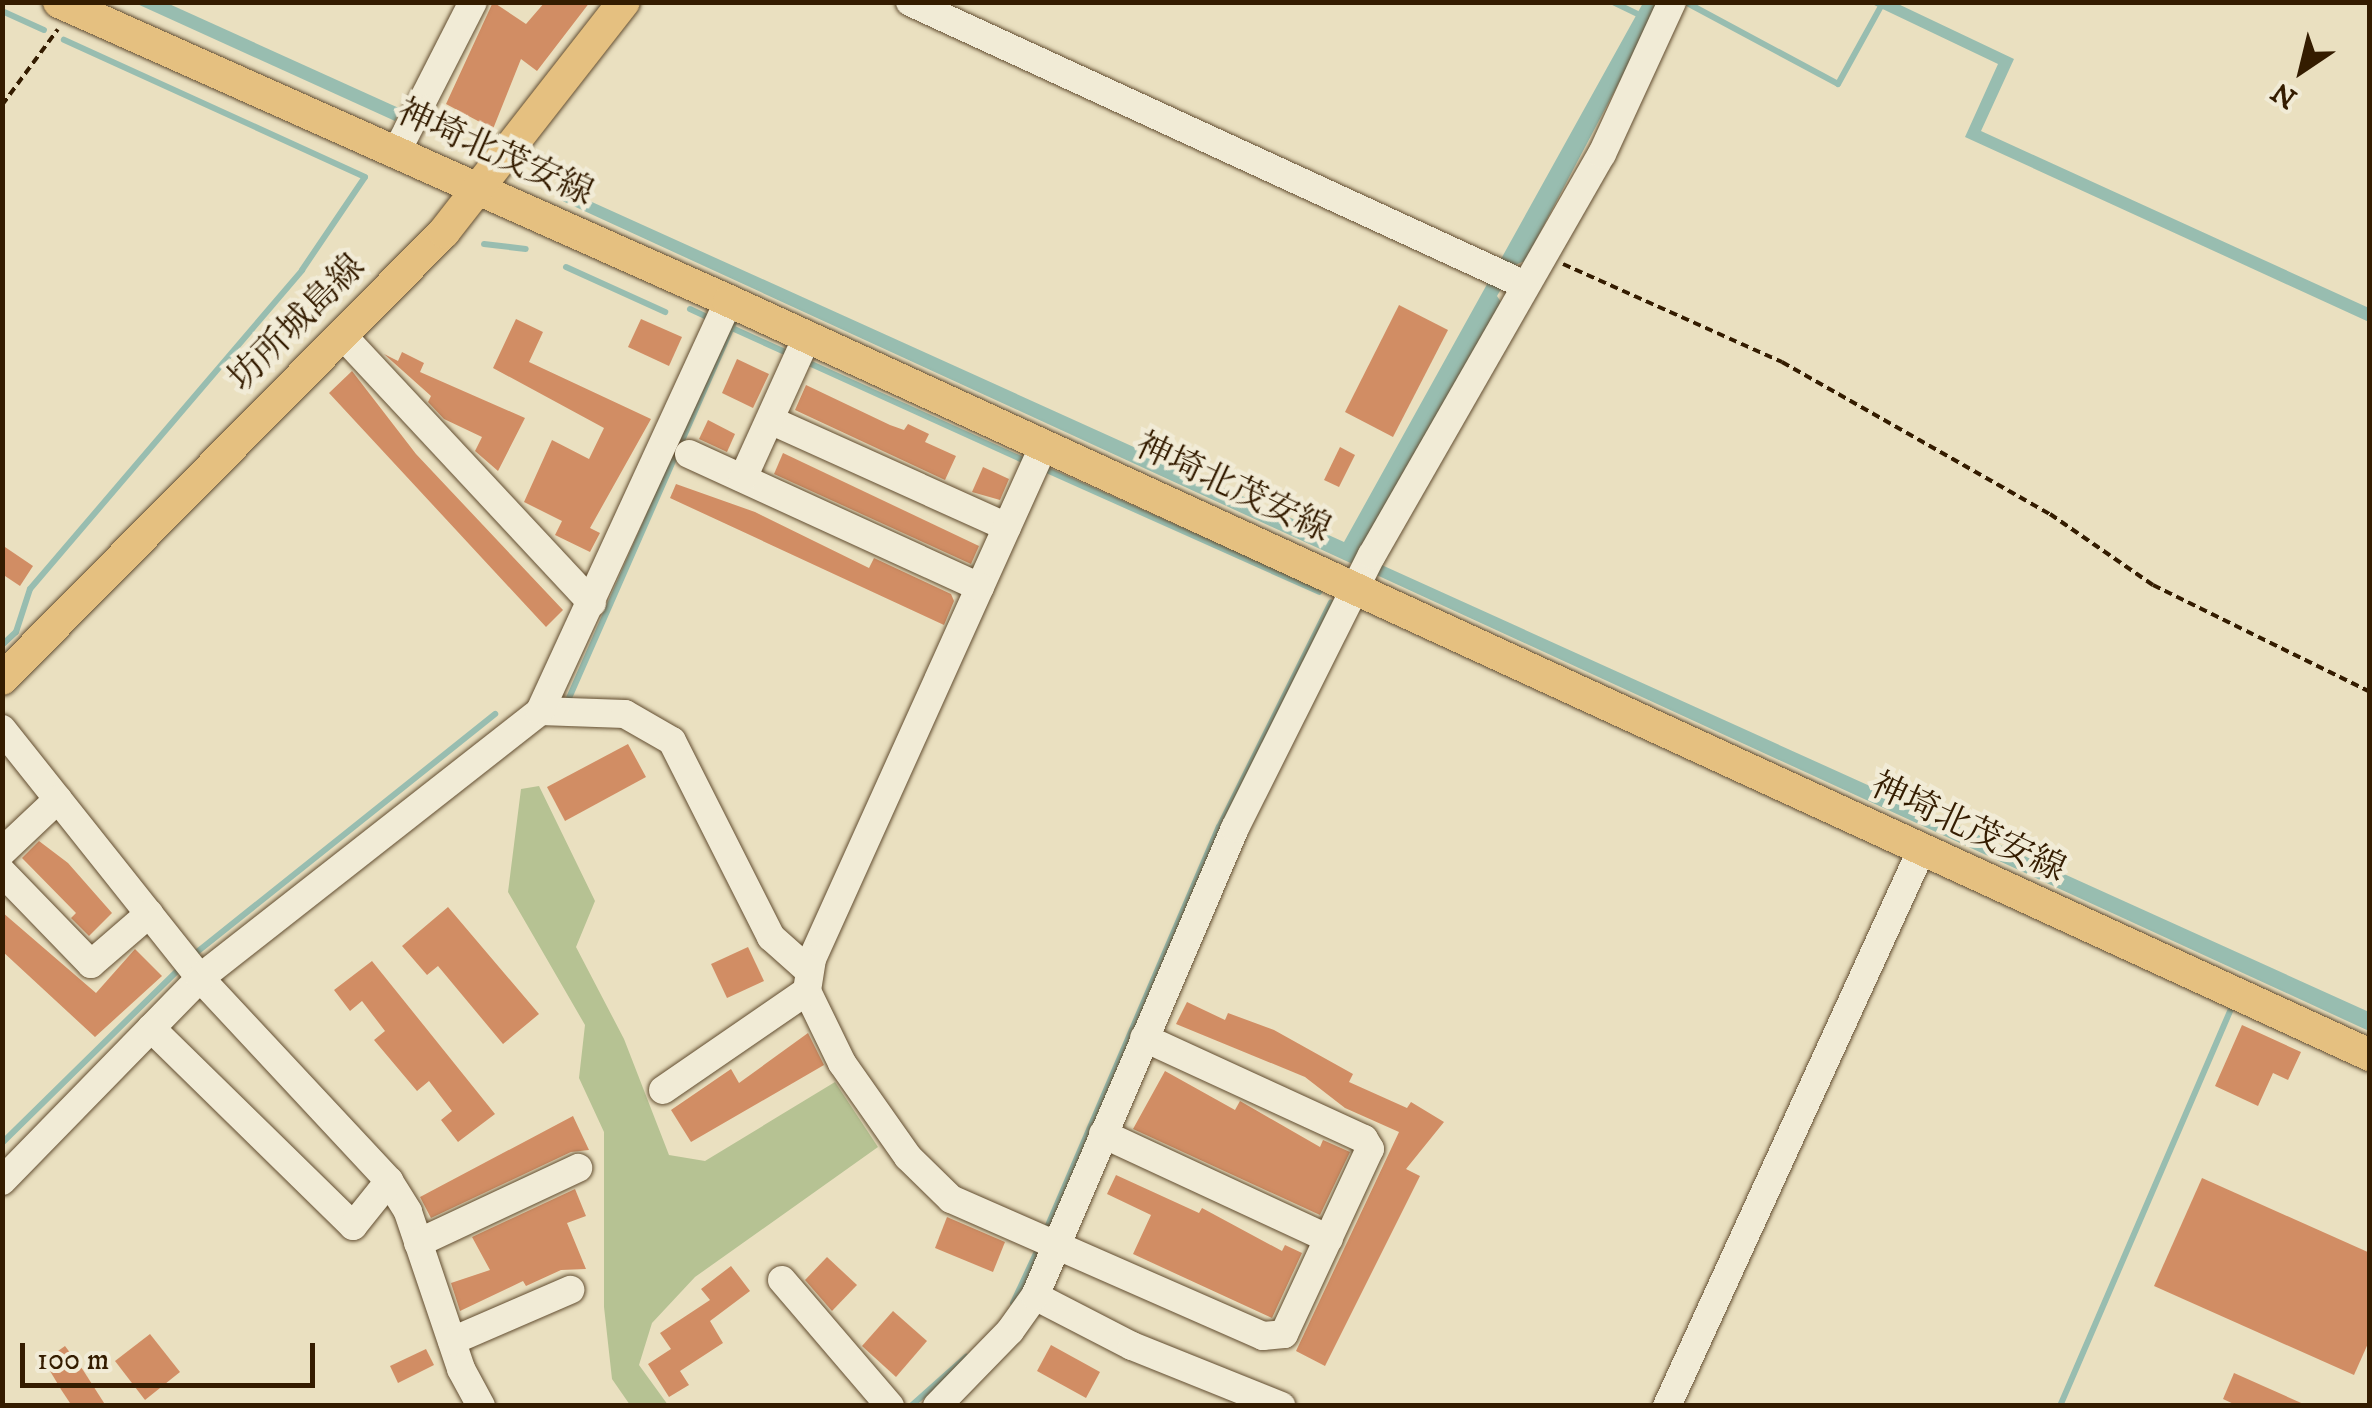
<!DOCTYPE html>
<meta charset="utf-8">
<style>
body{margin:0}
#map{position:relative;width:2372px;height:1408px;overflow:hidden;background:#eae0c0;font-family:"IM FELL DW Pica","Noto Serif JP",serif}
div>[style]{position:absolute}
.green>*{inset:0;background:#b6c293}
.water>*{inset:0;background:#98bdb0}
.stream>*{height:6px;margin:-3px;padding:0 3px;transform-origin:3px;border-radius:3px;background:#98bdb0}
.building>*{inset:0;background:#d18d64}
.path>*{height:4px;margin-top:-2px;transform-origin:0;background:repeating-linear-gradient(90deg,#341c00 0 8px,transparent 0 13px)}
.roads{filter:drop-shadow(0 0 2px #624d30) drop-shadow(0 0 2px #624d30)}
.minor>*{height:28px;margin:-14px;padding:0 14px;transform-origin:14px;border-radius:14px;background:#f1ebd6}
.major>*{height:32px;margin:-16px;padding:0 16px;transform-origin:16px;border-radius:16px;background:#e5c080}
span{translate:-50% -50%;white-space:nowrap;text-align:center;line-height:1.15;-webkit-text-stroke:9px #f1ebd6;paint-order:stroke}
.street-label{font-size:35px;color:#341c00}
.frame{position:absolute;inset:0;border:5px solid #341c00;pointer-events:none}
.north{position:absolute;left:2252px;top:20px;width:100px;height:100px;-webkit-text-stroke:8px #f1ebd6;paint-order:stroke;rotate:215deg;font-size:28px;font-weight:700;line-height:40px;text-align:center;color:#341c00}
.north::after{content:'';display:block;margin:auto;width:35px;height:45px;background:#341c00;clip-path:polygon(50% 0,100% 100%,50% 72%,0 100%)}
.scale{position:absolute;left:20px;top:1343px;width:295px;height:45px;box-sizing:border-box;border:5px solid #341c00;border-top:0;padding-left:12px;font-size:30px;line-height:35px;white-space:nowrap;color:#341c00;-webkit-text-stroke:8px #f1ebd6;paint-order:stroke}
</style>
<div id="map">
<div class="green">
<div style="clip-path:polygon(539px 786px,595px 901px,576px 947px,624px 1039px,669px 1155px,705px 1161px,835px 1082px,878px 1147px,695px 1277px,652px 1323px,639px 1365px,668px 1405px,630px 1405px,612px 1379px,604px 1307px,604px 1132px,579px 1078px,585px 1025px,508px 892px,521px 789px)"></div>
</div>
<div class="water">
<div style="clip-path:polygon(135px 3px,167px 3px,401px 109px,395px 121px)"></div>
<div style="clip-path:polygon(1643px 3px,1661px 3px,1525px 261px,1515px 265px,1497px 296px,1501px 302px,1364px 557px,2369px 1012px,2369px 1031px,556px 198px,561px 188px,1344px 542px)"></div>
<div style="clip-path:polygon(1870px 3px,1896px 3px,2014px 59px,1981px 131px,2369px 308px,2369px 322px,1965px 137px,1998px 64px)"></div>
</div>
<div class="stream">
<div style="left:1613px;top:2px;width:34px;rotate:26deg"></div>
<div style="left:1689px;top:4px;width:169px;rotate:28.2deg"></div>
<div style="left:1838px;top:84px;width:87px;rotate:-61.1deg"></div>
<div style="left:2px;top:11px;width:46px;rotate:24.3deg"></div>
<div style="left:484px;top:244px;width:42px;rotate:6.8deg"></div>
<div style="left:566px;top:267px;width:109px;rotate:24.4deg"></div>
<div style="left:690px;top:309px;width:21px;rotate:25deg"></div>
<div style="left:732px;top:328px;width:60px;rotate:24.4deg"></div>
<div style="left:809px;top:363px;width:233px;rotate:24.4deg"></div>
<div style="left:1049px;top:471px;width:296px;rotate:24.1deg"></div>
<div style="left:2px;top:645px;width:19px;rotate:-43deg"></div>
<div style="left:16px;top:632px;width:45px;rotate:-72deg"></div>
<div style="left:30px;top:589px;width:419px;rotate:-49.5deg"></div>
<div style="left:302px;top:270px;width:112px;rotate:-55.9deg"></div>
<div style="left:365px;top:177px;width:331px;rotate:-155.5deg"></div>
<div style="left:569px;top:698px;width:410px;rotate:-66.3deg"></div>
<div style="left:192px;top:956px;width:388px;rotate:-38.6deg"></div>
<div style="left:2px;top:1143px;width:250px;rotate:-44.5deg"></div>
<div style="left:1046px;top:1230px;width:439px;rotate:-66.8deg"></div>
<div style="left:1219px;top:827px;width:251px;rotate:-63.5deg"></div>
<div style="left:1013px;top:1303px;width:62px;rotate:-65.1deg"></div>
<div style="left:911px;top:1406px;width:74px;rotate:-41.7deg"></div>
<div style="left:2060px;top:1406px;width:434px;rotate:-66.7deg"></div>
</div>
<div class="building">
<div style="clip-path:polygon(493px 2px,526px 24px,545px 2px,590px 2px,537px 71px,521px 59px,493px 129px,446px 104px)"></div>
<div style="clip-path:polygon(1399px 305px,1448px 330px,1393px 437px,1345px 412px)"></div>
<div style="clip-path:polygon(516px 319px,543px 332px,529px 362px,651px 419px,590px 528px,600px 533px,590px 552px,555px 535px,562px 521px,524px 502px,552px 440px,589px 459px,604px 428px,493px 368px)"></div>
<div style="clip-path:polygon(641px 319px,682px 337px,669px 366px,628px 347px)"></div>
<div style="clip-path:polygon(402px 352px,424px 363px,420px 372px,525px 418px,498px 471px,475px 451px,482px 437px,444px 419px,428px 402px,431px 396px,384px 354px,398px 361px)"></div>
<div style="clip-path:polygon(737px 359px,769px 374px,753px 408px,722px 393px)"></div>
<div style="clip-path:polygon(352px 371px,416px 454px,563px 610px,546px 627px,329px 393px)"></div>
<div style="clip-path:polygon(806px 385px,890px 425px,904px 430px,908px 424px,929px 434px,925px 442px,956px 456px,945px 480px,795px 410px)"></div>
<div style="clip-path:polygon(708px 420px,735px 434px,727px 452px,699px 439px)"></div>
<div style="clip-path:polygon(1340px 447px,1355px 455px,1339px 487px,1324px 480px)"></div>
<div style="clip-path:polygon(783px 453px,979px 546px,971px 564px,774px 474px)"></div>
<div style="clip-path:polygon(983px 467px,1009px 479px,1000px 500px,972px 492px)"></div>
<div style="clip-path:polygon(676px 484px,755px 512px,869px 568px,874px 558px,951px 594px,954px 601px,944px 625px,670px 498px)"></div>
<div style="clip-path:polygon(2px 545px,33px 566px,20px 586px,2px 574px)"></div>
<div style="clip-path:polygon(628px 744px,646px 777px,565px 821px,547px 787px)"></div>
<div style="clip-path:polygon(39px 841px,68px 863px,112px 913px,89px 936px,71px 918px,76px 913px,22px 858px)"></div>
<div style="clip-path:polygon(448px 907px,539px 1014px,503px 1044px,438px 966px,427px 975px,402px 946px)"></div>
<div style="clip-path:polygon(2px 912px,96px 993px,135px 949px,162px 976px,95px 1037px,2px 951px)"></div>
<div style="clip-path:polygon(748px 947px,764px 981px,727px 998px,711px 964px)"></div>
<div style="clip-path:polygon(372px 961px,495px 1114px,458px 1142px,441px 1120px,452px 1111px,429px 1081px,417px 1091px,374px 1040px,385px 1031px,362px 1001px,350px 1011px,334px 990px)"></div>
<div style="clip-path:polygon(1187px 1002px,1225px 1020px,1228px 1013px,1274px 1030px,1353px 1074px,1349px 1082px,1407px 1108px,1411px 1102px,1444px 1122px,1406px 1169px,1420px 1176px,1325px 1366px,1296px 1351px,1399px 1132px,1345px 1108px,1305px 1077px,1176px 1024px)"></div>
<div style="clip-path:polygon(2242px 1025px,2301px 1052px,2288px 1080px,2273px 1073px,2258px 1106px,2215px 1086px)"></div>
<div style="clip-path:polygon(808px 1033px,824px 1065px,691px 1142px,671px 1110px,731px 1069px,739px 1083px)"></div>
<div style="clip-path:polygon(1165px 1071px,1235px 1110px,1240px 1101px,1320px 1147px,1323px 1140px,1350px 1152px,1320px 1215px,1133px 1129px)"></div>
<div style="clip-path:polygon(573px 1116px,589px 1150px,571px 1152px,431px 1218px,420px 1197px)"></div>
<div style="clip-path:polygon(1116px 1175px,1199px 1213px,1202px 1208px,1282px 1251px,1285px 1245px,1302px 1253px,1272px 1318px,1133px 1254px,1151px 1215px,1107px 1194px)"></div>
<div style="clip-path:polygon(2202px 1178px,2370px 1253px,2370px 1339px,2354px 1375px,2154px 1286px)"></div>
<div style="clip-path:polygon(575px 1189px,586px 1216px,567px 1223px,586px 1269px,561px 1270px,526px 1286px,523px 1281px,460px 1311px,451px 1283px,490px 1270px,472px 1237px)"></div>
<div style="clip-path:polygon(947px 1217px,1005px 1242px,993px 1272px,935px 1248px)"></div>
<div style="clip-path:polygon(827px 1257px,857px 1285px,832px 1311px,805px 1280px)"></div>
<div style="clip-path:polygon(731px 1266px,750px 1291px,710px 1321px,723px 1343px,680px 1371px,689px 1385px,669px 1397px,648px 1364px,671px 1349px,660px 1333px,710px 1300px,701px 1289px)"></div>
<div style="clip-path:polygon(893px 1311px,927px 1341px,896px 1377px,862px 1346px)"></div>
<div style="clip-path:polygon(150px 1334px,180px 1372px,145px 1400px,115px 1361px)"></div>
<div style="clip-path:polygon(1051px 1345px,1100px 1372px,1086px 1398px,1037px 1371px)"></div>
<div style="clip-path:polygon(65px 1346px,83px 1370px,106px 1406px,72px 1406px,62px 1391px,44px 1361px)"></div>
<div style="clip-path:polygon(426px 1349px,434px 1365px,398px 1383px,390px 1366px)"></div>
<div style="clip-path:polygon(2234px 1373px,2308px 1406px,2238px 1406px,2223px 1399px)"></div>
</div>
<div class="path">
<div style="left:2px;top:105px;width:94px;rotate:-53.6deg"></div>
<div style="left:1563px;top:264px;width:240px;rotate:24.1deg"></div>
<div style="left:1782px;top:362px;width:308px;rotate:29.6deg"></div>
<div style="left:2050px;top:514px;width:125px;rotate:34.6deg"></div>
<div style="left:2153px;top:585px;width:242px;rotate:26.2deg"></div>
</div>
<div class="roads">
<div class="minor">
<div style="left:910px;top:2px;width:677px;rotate:24.71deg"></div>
<div style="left:396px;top:153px;width:169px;rotate:-63deg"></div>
<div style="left:343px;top:336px;width:365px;rotate:47deg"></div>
<div style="left:770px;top:420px;width:260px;rotate:24.3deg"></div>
<div style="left:1044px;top:445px;width:564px;rotate:114.29deg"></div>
<div style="left:812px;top:959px;width:32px;rotate:99deg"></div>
<div style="left:807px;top:991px;width:80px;rotate:64.1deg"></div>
<div style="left:842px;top:1063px;width:115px;rotate:54.9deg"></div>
<div style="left:908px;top:1157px;width:60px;rotate:44.3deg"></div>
<div style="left:951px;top:1199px;width:341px;rotate:23.7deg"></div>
<div style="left:1263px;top:1336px;width:21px;rotate:-5deg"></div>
<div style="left:1284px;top:1334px;width:204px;rotate:-65.1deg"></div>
<div style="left:1370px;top:1149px;width:12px;rotate:-121deg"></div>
<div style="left:1364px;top:1139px;width:242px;rotate:-155.3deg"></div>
<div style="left:689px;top:454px;width:320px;rotate:24.6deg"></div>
<div style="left:743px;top:478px;width:155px;rotate:-65.6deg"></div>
<div style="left:540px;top:711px;width:85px;rotate:2deg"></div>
<div style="left:625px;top:714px;width:54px;rotate:29.9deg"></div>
<div style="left:672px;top:741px;width:220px;rotate:63.2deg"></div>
<div style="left:771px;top:937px;width:50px;rotate:41.7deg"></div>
<div style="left:2px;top:729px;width:318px;rotate:51.5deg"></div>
<div style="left:200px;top:978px;width:277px;rotate:47deg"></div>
<div style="left:389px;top:1181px;width:36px;rotate:58deg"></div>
<div style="left:408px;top:1212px;width:166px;rotate:71.3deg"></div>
<div style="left:461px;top:1369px;width:42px;rotate:61.6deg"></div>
<div style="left:2px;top:852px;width:77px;rotate:-43.4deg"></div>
<div style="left:2px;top:872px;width:128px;rotate:45.9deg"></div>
<div style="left:91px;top:964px;width:77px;rotate:-40.8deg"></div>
<div style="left:151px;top:1028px;width:283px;rotate:44.4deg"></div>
<div style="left:353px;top:1226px;width:58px;rotate:-51.3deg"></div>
<div style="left:663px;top:1090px;width:175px;rotate:-34.5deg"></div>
<div style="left:1103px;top:1134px;width:249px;rotate:24.9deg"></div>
<div style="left:2px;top:1181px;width:284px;rotate:-45.7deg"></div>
<div style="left:200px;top:978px;width:432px;rotate:-38.1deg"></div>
<div style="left:540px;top:711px;width:451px;rotate:-65.3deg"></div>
<div style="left:418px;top:1243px;width:177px;rotate:-25.1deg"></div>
<div style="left:782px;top:1280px;width:166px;rotate:49.4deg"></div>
<div style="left:1035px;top:1296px;width:109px;rotate:27.3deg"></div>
<div style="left:1132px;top:1346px;width:161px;rotate:21.9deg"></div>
<div style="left:452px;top:1341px;width:129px;rotate:-23.4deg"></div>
<div style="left:937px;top:1406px;width:105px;rotate:-45.8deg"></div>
<div style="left:1010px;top:1331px;width:43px;rotate:-54.5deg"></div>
<div style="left:1035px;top:1296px;width:509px;rotate:-66.86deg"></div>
<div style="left:1235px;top:828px;width:305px;rotate:-63.4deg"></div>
<div style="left:1372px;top:555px;width:462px;rotate:-60.2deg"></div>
<div style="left:1602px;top:154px;width:167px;rotate:-65.3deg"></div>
<div style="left:1667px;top:1406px;width:610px;rotate:-65.41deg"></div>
</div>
<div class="major">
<div style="left:59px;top:2px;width:734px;rotate:24.05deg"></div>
<div style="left:729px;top:301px;width:1806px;rotate:24.68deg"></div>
<div style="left:2px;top:679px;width:629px;rotate:-45.32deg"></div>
<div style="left:444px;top:232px;width:292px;rotate:-52deg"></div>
</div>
</div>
<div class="street-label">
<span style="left:495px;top:153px;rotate:24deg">神埼北茂安線</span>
<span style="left:297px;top:323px;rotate:-45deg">坊所城島線</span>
<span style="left:1233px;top:488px;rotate:25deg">神埼北茂安線</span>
<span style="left:1968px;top:828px;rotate:25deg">神埼北茂安線</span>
</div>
<div class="frame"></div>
<div class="north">N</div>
<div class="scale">100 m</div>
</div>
